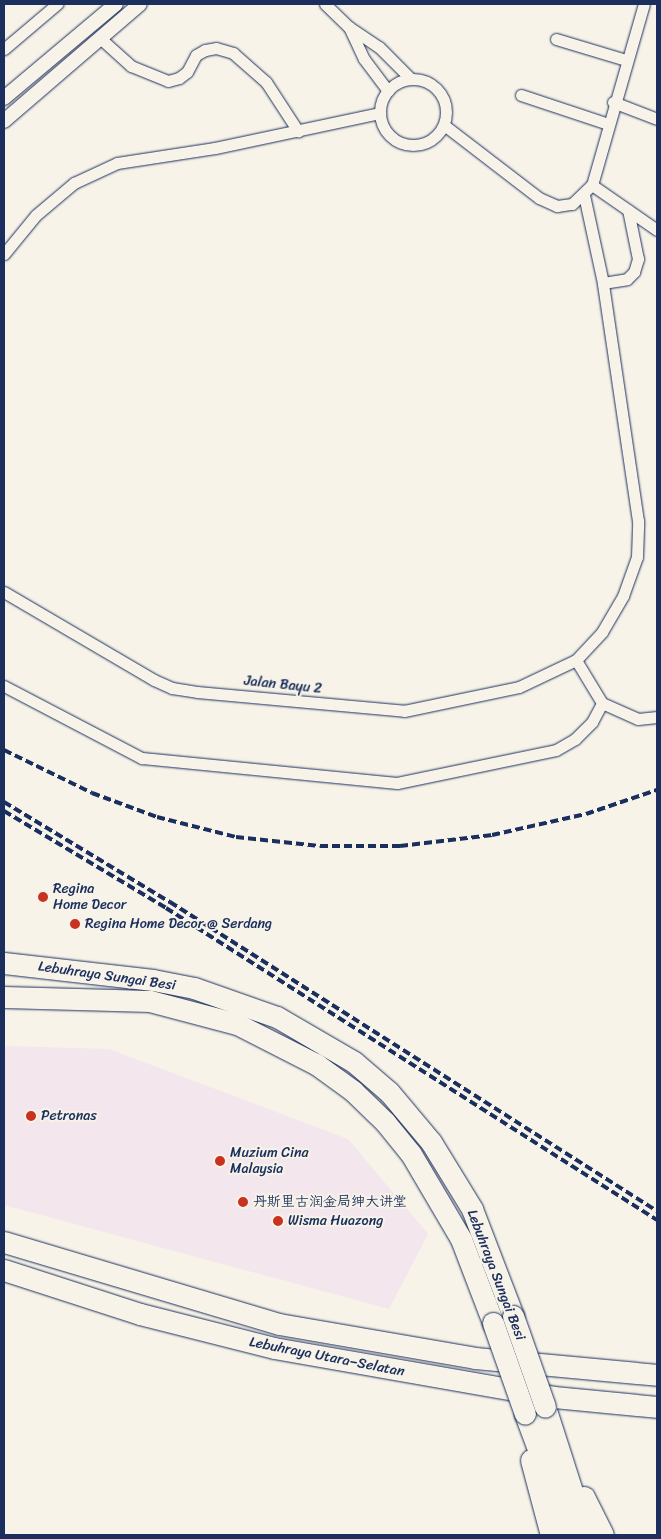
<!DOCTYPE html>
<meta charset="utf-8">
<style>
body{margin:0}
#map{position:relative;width:661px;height:1539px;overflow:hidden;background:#f7f3e8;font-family:Sriracha,"LXGW WenKai TC",sans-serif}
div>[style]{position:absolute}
.built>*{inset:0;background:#f3e6ec}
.roads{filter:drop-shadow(0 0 1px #1b2f5e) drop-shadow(0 0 1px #1b2f5e)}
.minor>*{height:11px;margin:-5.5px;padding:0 5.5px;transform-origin:5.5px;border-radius:5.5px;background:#f7f3e8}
.minor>.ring{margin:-5.5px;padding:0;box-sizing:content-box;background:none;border:11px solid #f7f3e8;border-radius:50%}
.tertiary>*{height:14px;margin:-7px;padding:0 7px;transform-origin:7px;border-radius:7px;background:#f7f3e8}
.motorway>*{height:21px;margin:-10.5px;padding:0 10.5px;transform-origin:10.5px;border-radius:10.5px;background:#f7f3e8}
.rail>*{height:4px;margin-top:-2px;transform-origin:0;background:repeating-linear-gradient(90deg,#1b2f5e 0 8px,transparent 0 12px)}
.bridges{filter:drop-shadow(0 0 1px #1b2f5e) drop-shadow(0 0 1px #1b2f5e)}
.motorway-bridge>*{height:21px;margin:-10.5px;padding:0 10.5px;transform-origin:10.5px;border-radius:10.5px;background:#f7f3e8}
.dots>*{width:14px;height:14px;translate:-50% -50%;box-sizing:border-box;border:2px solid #f7f3e8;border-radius:50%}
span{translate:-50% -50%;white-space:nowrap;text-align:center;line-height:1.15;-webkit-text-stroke:4px #f7f3e8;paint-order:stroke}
.street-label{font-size:14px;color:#1b2f5e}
.poi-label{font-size:14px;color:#1b2f5e}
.left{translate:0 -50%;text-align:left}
.frame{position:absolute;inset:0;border:5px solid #1b2f5e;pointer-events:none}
</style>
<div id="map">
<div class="built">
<div style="clip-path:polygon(4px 1046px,109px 1049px,348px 1139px,428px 1234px,389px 1309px,4px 1205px)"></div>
</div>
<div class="roads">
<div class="minor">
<div style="left:325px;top:4px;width:33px;rotate:44deg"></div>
<div style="left:349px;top:27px;width:36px;rotate:34deg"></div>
<div style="left:379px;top:47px;width:45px;rotate:45deg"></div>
<div style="left:349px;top:27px;width:35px;rotate:65deg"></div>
<div style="left:364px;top:59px;width:40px;rotate:53deg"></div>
<div style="left:100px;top:38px;width:42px;rotate:42.1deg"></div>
<div style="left:131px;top:66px;width:40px;rotate:22deg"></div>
<div style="left:168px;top:81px;width:11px;rotate:-15deg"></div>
<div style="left:179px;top:78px;width:10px;rotate:-37deg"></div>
<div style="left:187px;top:72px;width:19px;rotate:-62deg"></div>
<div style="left:196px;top:55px;width:10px;rotate:-29deg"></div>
<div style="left:205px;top:50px;width:11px;rotate:-10deg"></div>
<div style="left:216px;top:48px;width:18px;rotate:16deg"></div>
<div style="left:233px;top:53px;width:44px;rotate:41.3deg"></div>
<div style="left:266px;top:82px;width:59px;rotate:56.9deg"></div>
<div style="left:556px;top:39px;width:73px;rotate:16.7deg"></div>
<div style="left:4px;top:49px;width:70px;rotate:-40.3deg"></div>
<div class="ring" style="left:380px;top:79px;width:55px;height:55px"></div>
<div style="left:521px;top:95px;width:92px;rotate:18.4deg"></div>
<div style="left:613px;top:102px;width:47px;rotate:21.1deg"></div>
<div style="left:444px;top:125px;width:120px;rotate:37.5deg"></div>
<div style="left:539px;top:198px;width:20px;rotate:24deg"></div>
<div style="left:557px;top:206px;width:15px;rotate:-8deg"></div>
<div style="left:572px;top:204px;width:28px;rotate:-44deg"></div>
<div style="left:592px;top:185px;width:188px;rotate:-74deg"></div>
<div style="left:592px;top:185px;width:79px;rotate:34.7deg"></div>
<div style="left:4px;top:254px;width:50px;rotate:-50.6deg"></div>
<div style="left:36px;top:215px;width:50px;rotate:-40.1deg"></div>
<div style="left:74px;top:183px;width:47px;rotate:-24.9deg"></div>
<div style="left:117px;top:163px;width:99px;rotate:-8.7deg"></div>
<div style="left:215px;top:148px;width:169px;rotate:-12deg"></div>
<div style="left:603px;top:283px;width:24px;rotate:-9deg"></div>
<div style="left:627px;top:279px;width:10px;rotate:-45deg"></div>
<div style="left:634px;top:272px;width:14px;rotate:-73deg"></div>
<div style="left:638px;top:259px;width:50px;rotate:-101.5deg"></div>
<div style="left:4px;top:592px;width:174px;rotate:30.4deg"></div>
<div style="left:154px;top:680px;width:20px;rotate:24deg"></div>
<div style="left:172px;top:688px;width:25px;rotate:9deg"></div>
<div style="left:197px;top:692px;width:208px;rotate:5.2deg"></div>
<div style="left:404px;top:711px;width:117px;rotate:-11.8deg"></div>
<div style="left:519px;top:687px;width:63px;rotate:-25.3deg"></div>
<div style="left:576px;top:660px;width:38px;rotate:-47deg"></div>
<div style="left:602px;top:632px;width:42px;rotate:-59.7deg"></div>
<div style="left:623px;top:596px;width:41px;rotate:-70.3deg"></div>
<div style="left:637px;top:557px;width:36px;rotate:-88deg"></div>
<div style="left:638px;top:521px;width:241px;rotate:-98.4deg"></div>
<div style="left:603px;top:283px;width:90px;rotate:-102.2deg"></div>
<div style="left:4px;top:686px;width:156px;rotate:27.6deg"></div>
<div style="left:142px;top:758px;width:256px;rotate:5.6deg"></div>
<div style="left:397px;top:783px;width:162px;rotate:-11.7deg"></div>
<div style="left:556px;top:750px;width:22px;rotate:-30deg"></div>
<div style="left:575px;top:739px;width:24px;rotate:-45deg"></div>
<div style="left:592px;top:722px;width:21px;rotate:-62deg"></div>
<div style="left:602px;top:703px;width:50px;rotate:-121.2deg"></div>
<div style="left:602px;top:703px;width:39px;rotate:24deg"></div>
<div style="left:638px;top:719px;width:19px;rotate:-6deg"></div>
</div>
<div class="tertiary">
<div style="left:4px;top:98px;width:146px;rotate:-40deg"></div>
<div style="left:4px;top:121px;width:179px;rotate:-40.7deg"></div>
</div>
<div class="motorway">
<div style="left:4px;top:963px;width:150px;rotate:6.5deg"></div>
<div style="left:153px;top:980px;width:42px;rotate:11deg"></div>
<div style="left:194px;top:988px;width:88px;rotate:19.3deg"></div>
<div style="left:277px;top:1017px;width:89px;rotate:30.3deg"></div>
<div style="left:354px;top:1062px;width:46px;rotate:40.6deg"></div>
<div style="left:389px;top:1092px;width:65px;rotate:50deg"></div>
<div style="left:431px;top:1142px;width:79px;rotate:58.5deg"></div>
<div style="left:472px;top:1209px;width:115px;rotate:69deg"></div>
<div style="left:4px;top:997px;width:146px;rotate:1.6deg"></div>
<div style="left:150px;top:1001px;width:90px;rotate:14.8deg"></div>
<div style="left:237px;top:1024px;width:89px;rotate:26.9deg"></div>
<div style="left:316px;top:1064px;width:46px;rotate:36.1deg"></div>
<div style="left:353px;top:1091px;width:45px;rotate:44.1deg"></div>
<div style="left:385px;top:1122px;width:41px;rotate:50.9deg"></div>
<div style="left:411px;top:1154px;width:99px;rotate:59.5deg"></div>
<div style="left:461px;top:1239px;width:90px;rotate:69.1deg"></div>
<div style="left:4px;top:1242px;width:287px;rotate:16.6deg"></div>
<div style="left:279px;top:1324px;width:199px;rotate:9.8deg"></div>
<div style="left:475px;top:1358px;width:183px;rotate:5.3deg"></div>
<div style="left:4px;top:1270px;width:143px;rotate:17.9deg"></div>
<div style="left:140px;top:1314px;width:138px;rotate:14.2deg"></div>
<div style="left:274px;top:1348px;width:284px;rotate:9.9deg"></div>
<div style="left:554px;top:1397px;width:103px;rotate:5.5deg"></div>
<div style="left:545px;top:1407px;width:134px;rotate:72.2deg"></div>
<div style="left:525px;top:1414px;width:129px;rotate:69.6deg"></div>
<div style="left:531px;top:1460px;width:78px;rotate:75.1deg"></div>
<div style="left:584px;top:1497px;width:42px;rotate:63.4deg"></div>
</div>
</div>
<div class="rail">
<div style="left:4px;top:750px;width:98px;rotate:26deg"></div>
<div style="left:92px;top:793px;width:69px;rotate:20.3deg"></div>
<div style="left:157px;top:817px;width:81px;rotate:14.2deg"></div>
<div style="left:236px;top:837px;width:84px;rotate:6.1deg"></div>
<div style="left:320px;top:846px;width:80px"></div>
<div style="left:400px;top:846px;width:93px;rotate:-6.8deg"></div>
<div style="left:492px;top:835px;width:96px;rotate:-12.6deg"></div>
<div style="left:586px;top:814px;width:75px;rotate:-18.7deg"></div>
<div style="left:4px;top:802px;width:194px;rotate:31.1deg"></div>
<div style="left:170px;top:902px;width:577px;rotate:32.4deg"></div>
<div style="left:4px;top:811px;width:189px;rotate:30.9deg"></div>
<div style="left:166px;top:908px;width:582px;rotate:32.43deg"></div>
</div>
<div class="bridges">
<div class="motorway-bridge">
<div style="left:513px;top:1316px;width:96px;rotate:70.6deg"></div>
<div style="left:493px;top:1323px;width:96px;rotate:70.6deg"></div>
</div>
</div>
<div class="dots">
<div style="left:43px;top:897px;background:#c8321e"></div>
<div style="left:75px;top:924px;background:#c8321e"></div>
<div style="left:31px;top:1116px;background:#c8321e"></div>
<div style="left:220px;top:1161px;background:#c8321e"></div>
<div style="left:243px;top:1202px;background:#c8321e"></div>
<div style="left:278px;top:1221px;background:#c8321e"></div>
</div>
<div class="street-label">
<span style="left:283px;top:685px;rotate:6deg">Jalan Bayu 2</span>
<span style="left:107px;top:976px;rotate:8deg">Lebuhraya Sungai Besi</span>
<span style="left:496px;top:1275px;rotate:69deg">Lebuhraya Sungai Besi</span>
<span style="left:327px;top:1357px;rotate:11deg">Lebuhraya Utara–Selatan</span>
</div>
<div class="poi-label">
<span class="left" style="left:53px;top:897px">Regina<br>Home Decor</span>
<span class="left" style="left:85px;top:924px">Regina Home Decor @ Serdang</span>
<span class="left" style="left:41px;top:1116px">Petronas</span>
<span class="left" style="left:230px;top:1161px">Muzium Cina<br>Malaysia</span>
<span class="left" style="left:253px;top:1202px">丹斯里古润金局绅大讲堂</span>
<span class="left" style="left:288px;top:1221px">Wisma Huazong</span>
</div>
<div class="frame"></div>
</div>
